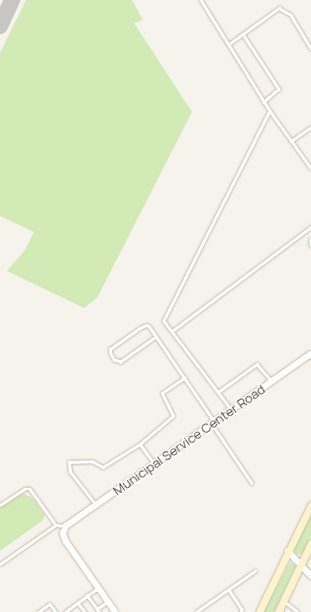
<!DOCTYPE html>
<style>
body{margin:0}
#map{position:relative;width:311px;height:612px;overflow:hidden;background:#f6f3ec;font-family:Manrope,sans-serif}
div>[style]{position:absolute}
.green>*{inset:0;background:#d2eab5}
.taxiway>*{height:16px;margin:-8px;padding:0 8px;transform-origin:8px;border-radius:8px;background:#c8c6c3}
.roads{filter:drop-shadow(0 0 1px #c2bbae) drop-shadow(0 0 1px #c2bbae)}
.service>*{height:2.5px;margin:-1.25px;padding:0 1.25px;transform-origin:1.25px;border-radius:1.25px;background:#fff}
.minor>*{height:5.5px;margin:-2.75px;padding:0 2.75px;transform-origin:2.75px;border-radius:2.75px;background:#fff}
.secondary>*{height:7px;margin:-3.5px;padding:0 3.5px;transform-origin:3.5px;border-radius:3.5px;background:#fff3cd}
span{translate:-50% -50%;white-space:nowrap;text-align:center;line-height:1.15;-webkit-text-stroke:3px #fff;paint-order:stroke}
.street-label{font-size:13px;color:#4b4439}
</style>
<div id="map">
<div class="green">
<div style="clip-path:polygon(26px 0,132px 0,143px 20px,134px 23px,192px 112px,97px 298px,84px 308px,7px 271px,25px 250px,34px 232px,0 216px,0 53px)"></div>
<div style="clip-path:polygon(25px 494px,34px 499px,45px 516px,42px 521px,0 551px,0 507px,17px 495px)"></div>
<div style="clip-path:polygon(311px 515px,311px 536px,303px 553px,297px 555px,294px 550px)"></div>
<div style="clip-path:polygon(290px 562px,296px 565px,274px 612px,264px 612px)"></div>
</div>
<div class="taxiway">
<div style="left:0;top:26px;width:29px;rotate:-65deg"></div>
</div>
<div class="roads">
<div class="service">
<div style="left:201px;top:0;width:131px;rotate:58.1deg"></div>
<div style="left:270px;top:111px;width:235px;rotate:116.8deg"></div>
<div style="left:164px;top:321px;width:111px;rotate:52.7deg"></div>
<div style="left:243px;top:34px;width:66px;rotate:56.8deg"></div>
<div style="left:279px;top:89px;width:20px;rotate:139deg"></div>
<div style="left:229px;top:44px;width:62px;rotate:-35.8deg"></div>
<div style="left:279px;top:8px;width:14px;rotate:30deg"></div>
<div style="left:291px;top:15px;width:39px;rotate:59deg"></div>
<div style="left:270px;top:111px;width:70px;rotate:54.3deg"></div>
<div style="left:291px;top:141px;width:24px;rotate:-35deg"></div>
<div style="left:311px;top:239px;width:6px;rotate:90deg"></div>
<div style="left:172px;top:331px;width:174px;rotate:-36.8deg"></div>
<div style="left:156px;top:337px;width:43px;rotate:144.5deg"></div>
<div style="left:121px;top:362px;width:7px;rotate:-164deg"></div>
<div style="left:114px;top:360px;width:8px;rotate:-120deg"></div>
<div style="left:110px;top:353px;width:4px;rotate:-90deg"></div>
<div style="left:110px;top:349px;width:37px;rotate:-35deg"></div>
<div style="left:140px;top:328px;width:7px;rotate:-27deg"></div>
<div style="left:146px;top:325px;width:3px;rotate:18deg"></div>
<div style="left:149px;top:326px;width:115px;rotate:55.6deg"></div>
<div style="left:218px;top:392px;width:48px;rotate:-35.7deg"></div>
<div style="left:257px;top:364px;width:23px;rotate:49deg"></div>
<div style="left:212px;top:424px;width:71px;rotate:55.9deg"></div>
<div style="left:140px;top:444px;width:24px;rotate:54deg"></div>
<div style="left:95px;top:504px;width:41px;rotate:-128deg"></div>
<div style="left:70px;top:472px;width:10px;rotate:-96deg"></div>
<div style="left:69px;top:462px;width:23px;rotate:-2deg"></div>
<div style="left:92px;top:461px;width:13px;rotate:29deg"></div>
<div style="left:103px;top:467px;width:44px;rotate:-31.9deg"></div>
<div style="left:140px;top:444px;width:43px;rotate:-40.3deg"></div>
<div style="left:173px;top:416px;width:25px;rotate:-116deg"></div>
<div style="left:162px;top:393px;width:27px;rotate:-34deg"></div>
<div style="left:0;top:505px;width:30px;rotate:-33deg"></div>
<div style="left:25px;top:489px;width:5px"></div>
<div style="left:30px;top:489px;width:44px;rotate:54.2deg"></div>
<div style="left:0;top:564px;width:68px;rotate:-34.9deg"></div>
<div style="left:56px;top:525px;width:10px;rotate:6deg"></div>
<div style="left:229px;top:590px;width:23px;rotate:56deg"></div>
<div style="left:242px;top:609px;width:3px;rotate:108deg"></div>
<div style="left:87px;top:595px;width:21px;rotate:53deg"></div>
<div style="left:284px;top:601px;width:18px;rotate:38deg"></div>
<div style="left:78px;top:603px;width:11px;rotate:52deg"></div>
<div style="left:97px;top:609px;width:12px;rotate:-35deg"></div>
<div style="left:38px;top:612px;width:14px;rotate:-34deg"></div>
<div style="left:50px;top:604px;width:10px;rotate:53deg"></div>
<div style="left:65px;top:612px;width:41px;rotate:-36deg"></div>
<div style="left:196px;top:612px;width:72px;rotate:-34.8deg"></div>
</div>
<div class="minor">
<div style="left:288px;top:551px;width:34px;rotate:47deg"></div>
<div style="left:115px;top:612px;width:85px;rotate:-125deg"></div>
<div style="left:66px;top:542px;width:9px;rotate:-111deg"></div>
<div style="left:63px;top:534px;width:9px;rotate:-69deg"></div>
<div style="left:66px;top:526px;width:299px;rotate:-35.1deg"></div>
</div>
<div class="secondary">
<div style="left:259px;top:612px;width:119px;rotate:-64.1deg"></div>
<div style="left:278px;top:612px;width:76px;rotate:-64.4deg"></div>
</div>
</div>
<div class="street-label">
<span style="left:189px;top:440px;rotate:-35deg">Municipal Service Center Road</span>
</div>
</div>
